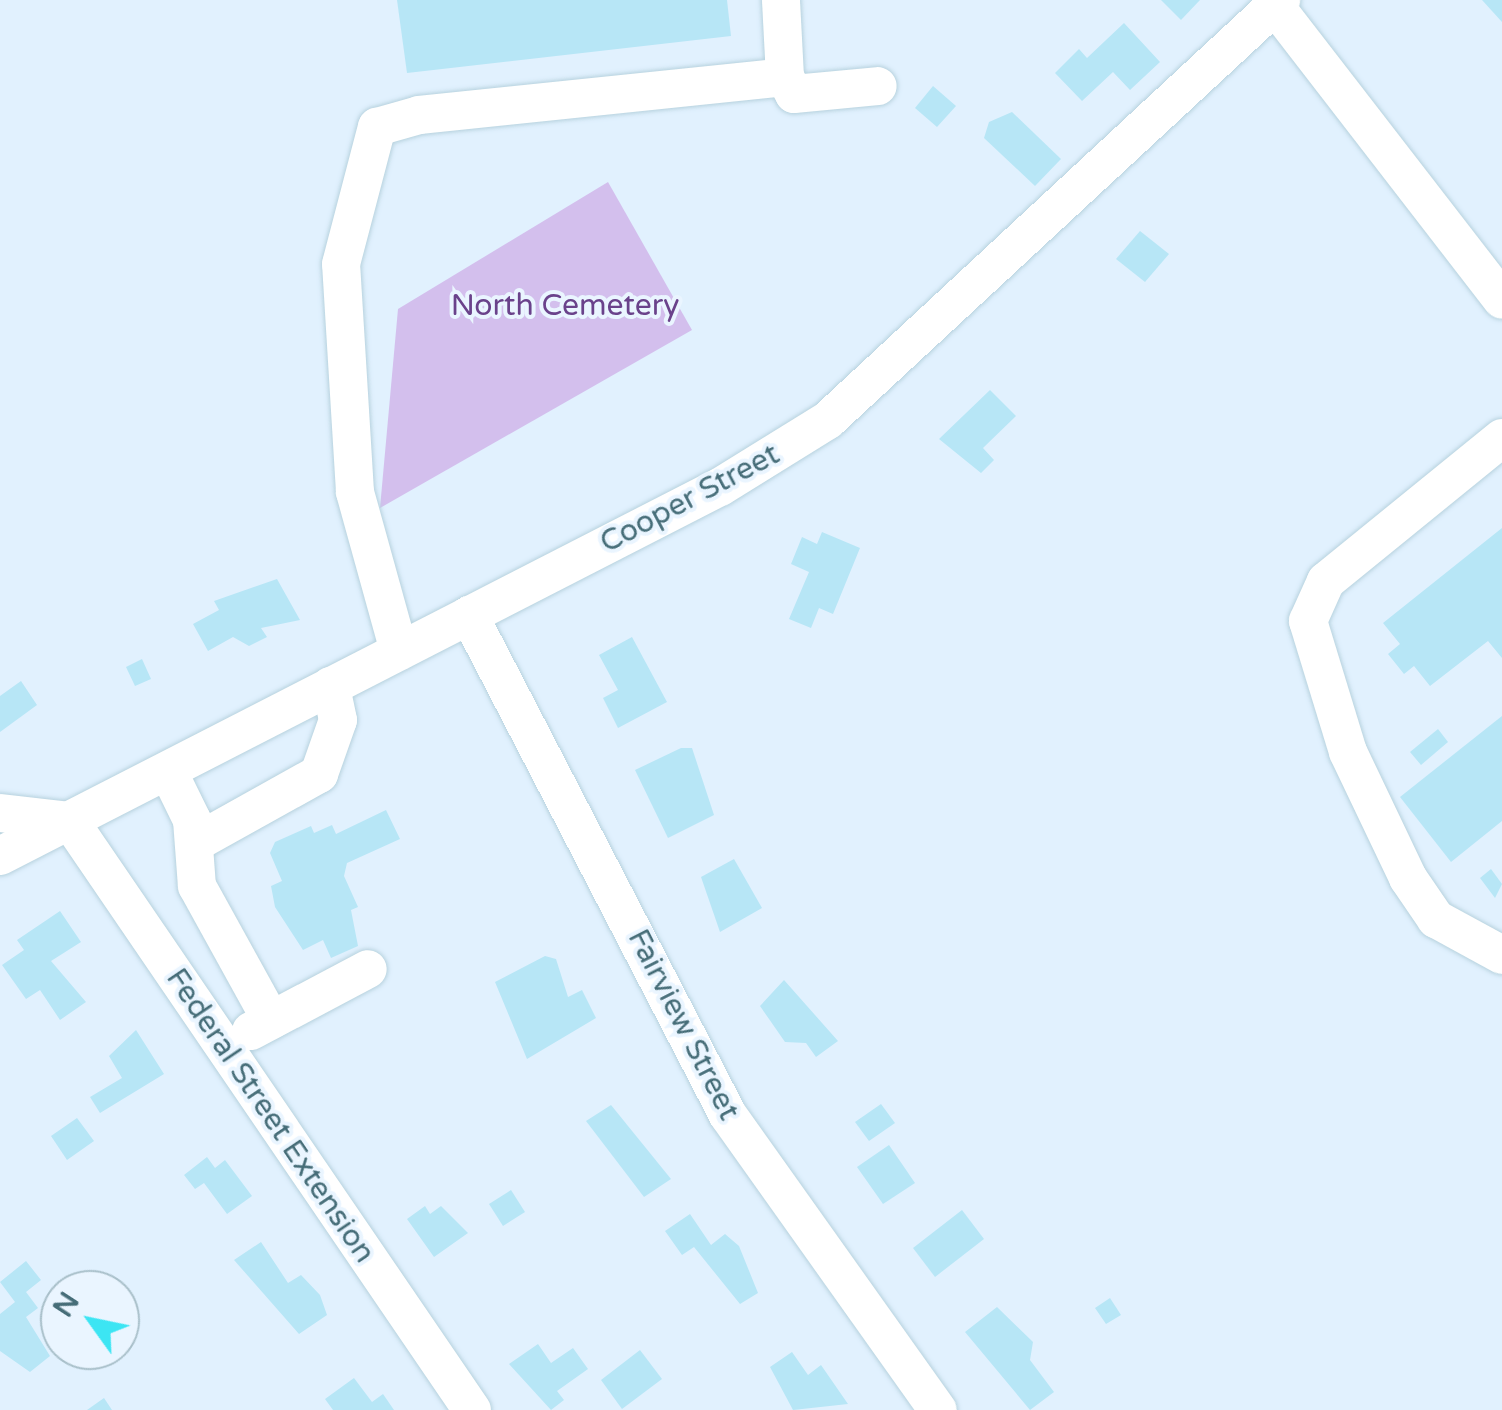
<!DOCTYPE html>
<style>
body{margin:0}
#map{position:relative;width:1502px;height:1410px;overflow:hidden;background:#e1f1fe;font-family:"Varela Round",sans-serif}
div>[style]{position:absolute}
.green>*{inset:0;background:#d3bfed}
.building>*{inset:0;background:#b7e6f6}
.roads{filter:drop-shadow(0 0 2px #b7d2de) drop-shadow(0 0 2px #b7d2de)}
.minor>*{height:38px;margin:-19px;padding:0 19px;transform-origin:19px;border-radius:19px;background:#fff}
span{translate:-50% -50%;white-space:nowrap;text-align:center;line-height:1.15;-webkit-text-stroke:8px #eaf5ff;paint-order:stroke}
.park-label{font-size:30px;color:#6a428b}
.street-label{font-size:30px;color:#466d78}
.north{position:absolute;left:40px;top:1270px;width:100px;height:100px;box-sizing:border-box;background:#eaf5ff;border:2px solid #a8bfc9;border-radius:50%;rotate:303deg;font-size:28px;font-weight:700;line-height:40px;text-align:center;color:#466d78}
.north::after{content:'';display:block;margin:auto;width:35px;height:45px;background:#3ce5f3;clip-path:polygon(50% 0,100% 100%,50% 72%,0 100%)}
</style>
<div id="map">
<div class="green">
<div style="clip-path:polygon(608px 182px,692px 330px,380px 508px,398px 309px)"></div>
</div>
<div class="building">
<div style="clip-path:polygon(397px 0,727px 0,731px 36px,407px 73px)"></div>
<div style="clip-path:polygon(1161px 0,1200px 0,1181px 20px)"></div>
<div style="clip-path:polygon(1482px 0,1502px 0,1502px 22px)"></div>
<div style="clip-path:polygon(1124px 23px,1160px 62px,1130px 90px,1113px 72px,1082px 101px,1055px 73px,1079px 49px,1087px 58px)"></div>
<div style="clip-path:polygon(933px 86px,956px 106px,937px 127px,915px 108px)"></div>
<div style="clip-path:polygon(1012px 112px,1061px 159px,1035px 186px,984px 138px,989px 122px)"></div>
<div style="clip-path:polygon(1140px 231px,1169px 254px,1145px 282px,1116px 259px)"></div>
<div style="clip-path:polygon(990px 390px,1016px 416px,983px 448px,994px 460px,981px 473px,939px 439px)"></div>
<div style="clip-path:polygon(1502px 528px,1502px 658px,1488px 641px,1430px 686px,1414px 666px,1404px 674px,1388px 654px,1400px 644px,1383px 623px)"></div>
<div style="clip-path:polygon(822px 532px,860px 548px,833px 614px,819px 608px,811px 628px,789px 619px,809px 572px,791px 564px,802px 537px,817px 544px)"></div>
<div style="clip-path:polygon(277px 579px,300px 620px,261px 628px,267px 637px,249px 646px,233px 637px,208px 651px,193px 624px,219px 610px,214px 601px)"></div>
<div style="clip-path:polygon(632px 637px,667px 702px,618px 728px,603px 698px,618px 690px,599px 655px)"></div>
<div style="clip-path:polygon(142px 659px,151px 679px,135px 686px,126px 667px)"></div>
<div style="clip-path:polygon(21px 681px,37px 705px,0 732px,0 696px)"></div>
<div style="clip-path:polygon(1502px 716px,1502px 821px,1451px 862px,1400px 797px)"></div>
<div style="clip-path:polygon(1438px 729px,1448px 742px,1421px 765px,1410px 752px)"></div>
<div style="clip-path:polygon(681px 748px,692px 748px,714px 815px,668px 838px,635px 770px)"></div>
<div style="clip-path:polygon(386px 810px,400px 839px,347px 863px,344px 876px,358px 907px,351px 910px,358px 946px,331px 958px,323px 940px,303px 950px,275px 907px,271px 886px,282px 881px,270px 853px,275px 842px,311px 826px,314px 833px,332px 825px,336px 834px)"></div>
<div style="clip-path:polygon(734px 859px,762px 908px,720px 932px,701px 877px)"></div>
<div style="clip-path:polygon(1491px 869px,1502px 884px,1495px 898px,1480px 878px)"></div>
<div style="clip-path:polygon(60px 911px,81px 942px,51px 961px,86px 1002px,60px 1020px,40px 990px,26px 999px,2px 965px,24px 950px,17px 940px)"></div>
<div style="clip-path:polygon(545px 956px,556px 959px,568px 997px,582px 990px,596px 1018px,527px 1059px,495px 982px)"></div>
<div style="clip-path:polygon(784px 980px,838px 1041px,816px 1057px,806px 1043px,785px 1042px,760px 1006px)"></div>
<div style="clip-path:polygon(136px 1030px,164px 1074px,100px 1113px,90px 1097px,122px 1078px,109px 1056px)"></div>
<div style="clip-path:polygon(881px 1104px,895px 1123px,869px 1141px,855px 1122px)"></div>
<div style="clip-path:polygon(611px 1105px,671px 1179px,644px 1197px,586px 1121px)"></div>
<div style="clip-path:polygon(77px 1118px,94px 1141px,67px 1160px,51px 1136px)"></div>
<div style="clip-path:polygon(889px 1145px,915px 1183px,883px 1204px,857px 1167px)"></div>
<div style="clip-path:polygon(207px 1157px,215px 1168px,225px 1160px,252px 1196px,227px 1214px,204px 1183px,195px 1189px,184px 1175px)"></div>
<div style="clip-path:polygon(511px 1190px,525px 1212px,503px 1226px,489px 1204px)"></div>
<div style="clip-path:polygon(425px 1206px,430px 1214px,441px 1206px,468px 1233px,434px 1257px,407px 1219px)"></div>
<div style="clip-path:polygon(962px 1210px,984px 1239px,935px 1277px,913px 1248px)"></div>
<div style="clip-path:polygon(690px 1214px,711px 1245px,725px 1234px,739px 1246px,758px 1293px,740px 1304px,694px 1247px,682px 1255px,665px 1231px)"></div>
<div style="clip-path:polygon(261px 1242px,288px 1283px,301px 1275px,320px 1295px,327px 1315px,299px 1334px,234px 1260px)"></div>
<div style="clip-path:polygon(26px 1261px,41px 1280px,26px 1292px,38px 1308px,26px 1317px,50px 1356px,30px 1372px,0 1351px,0 1314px,15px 1302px,0 1282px)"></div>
<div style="clip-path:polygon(1110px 1298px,1121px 1315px,1106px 1324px,1095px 1308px)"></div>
<div style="clip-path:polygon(997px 1307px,1033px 1342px,1030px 1360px,1054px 1392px,1030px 1410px,965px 1332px)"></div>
<div style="clip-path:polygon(538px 1344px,551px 1363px,573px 1348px,588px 1369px,557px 1391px,564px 1400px,551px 1410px,509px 1364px)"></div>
<div style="clip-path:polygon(640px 1350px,662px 1379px,622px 1409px,601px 1380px)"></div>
<div style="clip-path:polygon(792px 1352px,808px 1375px,821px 1365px,848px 1404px,793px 1410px,770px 1367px)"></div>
<div style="clip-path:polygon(354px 1378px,372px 1402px,383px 1394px,394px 1410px,333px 1410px,325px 1399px)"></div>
<div style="clip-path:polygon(104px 1398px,112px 1410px,87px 1410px)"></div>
</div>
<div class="roads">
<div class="minor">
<div style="left:1275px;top:6px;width:371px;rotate:52.3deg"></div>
<div style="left:785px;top:77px;width:19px;rotate:62deg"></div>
<div style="left:794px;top:94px;width:84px;rotate:-5.4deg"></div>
<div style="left:1502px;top:438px;width:227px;rotate:140.9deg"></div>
<div style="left:1326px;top:581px;width:44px;rotate:114.2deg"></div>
<div style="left:1308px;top:621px;width:137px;rotate:73deg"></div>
<div style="left:1348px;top:752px;width:140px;rotate:64.5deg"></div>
<div style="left:1408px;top:878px;width:50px;rotate:55.7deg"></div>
<div style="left:1436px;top:919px;width:75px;rotate:28.6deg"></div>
<div style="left:469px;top:615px;width:563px;rotate:62.62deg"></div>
<div style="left:728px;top:1115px;width:362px;rotate:54.6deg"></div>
<div style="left:399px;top:651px;width:165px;rotate:-105.5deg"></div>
<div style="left:355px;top:492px;width:228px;rotate:-93.5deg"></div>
<div style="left:341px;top:264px;width:142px;rotate:-75.3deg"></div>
<div style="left:377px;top:127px;width:44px;rotate:-15.9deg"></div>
<div style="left:419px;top:115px;width:368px;rotate:-5.9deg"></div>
<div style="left:785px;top:77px;width:77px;rotate:-93deg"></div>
<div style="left:168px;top:771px;width:55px;rotate:63.9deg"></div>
<div style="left:192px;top:820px;width:66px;rotate:85.7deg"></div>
<div style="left:197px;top:886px;width:153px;rotate:61.1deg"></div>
<div style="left:0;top:813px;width:70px;rotate:6.5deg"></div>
<div style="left:70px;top:821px;width:713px;rotate:55.69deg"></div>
<div style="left:195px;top:843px;width:142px;rotate:-29.1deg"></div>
<div style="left:319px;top:774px;width:57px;rotate:-70.6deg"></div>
<div style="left:338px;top:720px;width:35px;rotate:-102deg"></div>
<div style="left:0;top:856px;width:809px;rotate:-27.14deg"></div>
<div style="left:720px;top:487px;width:127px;rotate:-31.8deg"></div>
<div style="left:828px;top:420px;width:618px;rotate:-42.84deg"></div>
<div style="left:251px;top:1031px;width:132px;rotate:-27.9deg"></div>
</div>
</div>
<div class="park-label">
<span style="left:565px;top:306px">North Cemetery</span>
</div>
<div class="street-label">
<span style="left:690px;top:499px;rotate:-28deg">Cooper Street</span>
<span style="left:683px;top:1025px;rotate:63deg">Fairview Street</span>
<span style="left:270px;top:1116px;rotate:56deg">Federal Street Extension</span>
</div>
<div class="north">N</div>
</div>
